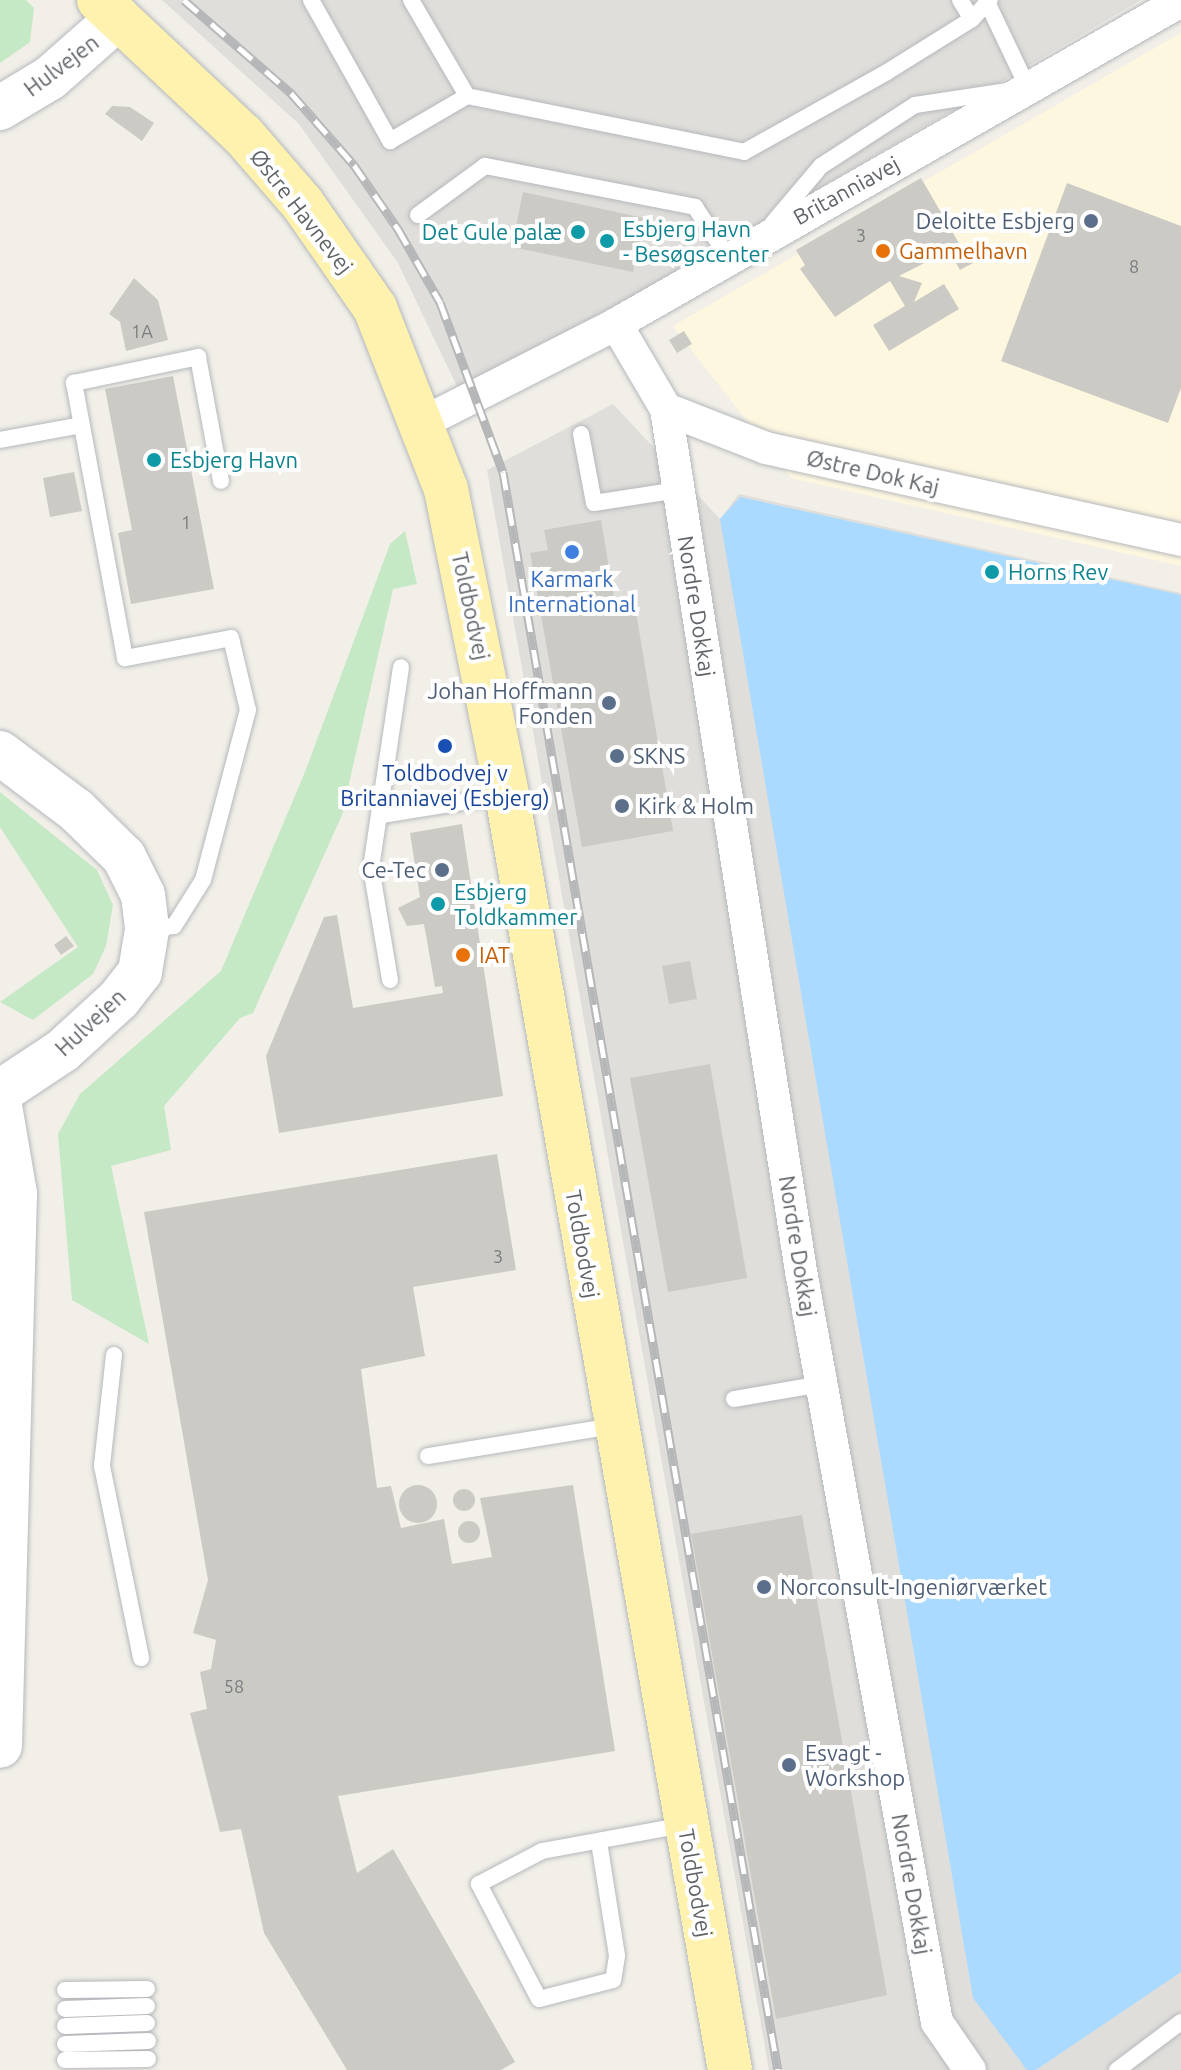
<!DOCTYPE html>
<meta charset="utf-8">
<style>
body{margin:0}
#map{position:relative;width:1181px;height:2070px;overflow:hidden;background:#f1efe8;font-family:Ubuntu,sans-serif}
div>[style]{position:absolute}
.commercial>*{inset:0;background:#fef7e0}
.industrial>*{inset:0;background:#e0deda}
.green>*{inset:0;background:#c5e8c5}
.water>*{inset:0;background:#aadaff}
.building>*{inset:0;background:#cccac5}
.round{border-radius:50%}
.roads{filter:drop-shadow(0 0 2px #b5b8bc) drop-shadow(0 0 2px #b5b8bc)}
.lane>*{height:16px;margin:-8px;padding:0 8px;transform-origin:8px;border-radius:8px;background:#fff}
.street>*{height:32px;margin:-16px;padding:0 16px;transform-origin:16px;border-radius:16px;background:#fff}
.secondary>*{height:44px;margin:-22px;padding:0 22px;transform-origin:22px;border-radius:22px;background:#fff}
.primary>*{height:44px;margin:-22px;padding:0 22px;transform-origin:22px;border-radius:22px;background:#fff2af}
.rail>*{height:9px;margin-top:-4.5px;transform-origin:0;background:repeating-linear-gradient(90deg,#fff 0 18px,#b6b7b8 0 36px);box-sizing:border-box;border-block:2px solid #b6b7b8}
.dots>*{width:22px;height:22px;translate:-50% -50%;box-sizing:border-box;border:4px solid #fff;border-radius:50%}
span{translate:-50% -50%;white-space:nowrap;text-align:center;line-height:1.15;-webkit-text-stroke:8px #fff;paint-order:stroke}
.number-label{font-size:18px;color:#7a7d7f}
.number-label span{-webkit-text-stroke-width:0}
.street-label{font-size:22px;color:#5f6368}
.service-label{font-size:22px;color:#4e5e75}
.right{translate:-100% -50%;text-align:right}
.left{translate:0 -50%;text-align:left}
.culture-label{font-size:22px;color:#0d838f}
.food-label{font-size:22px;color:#c56008}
.shop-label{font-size:22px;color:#366cbe}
.transit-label{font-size:22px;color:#164399}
</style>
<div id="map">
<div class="commercial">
<div style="clip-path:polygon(1181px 33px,1181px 566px,791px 478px,673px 326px)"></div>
</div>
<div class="industrial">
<div style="clip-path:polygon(162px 0,1141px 0,462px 397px,398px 263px,299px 124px)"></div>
<div style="clip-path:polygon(613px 404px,720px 519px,739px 494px,1181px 593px,1181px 2070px,769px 2070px,487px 470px)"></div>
</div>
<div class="green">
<div style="clip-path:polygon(0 0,26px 0,34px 8px,30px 42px,0 63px)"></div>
<div style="clip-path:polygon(405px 531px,417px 584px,393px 589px,342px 815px,253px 1013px,240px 1018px,164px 1106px,171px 1150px,111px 1166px,149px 1344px,72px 1300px,58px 1134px,80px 1094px,221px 971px,305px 772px,390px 544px)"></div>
<div style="clip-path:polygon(0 792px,97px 870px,113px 905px,106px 946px,93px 974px,33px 1020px,0 1002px,78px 947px,0 827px)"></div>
</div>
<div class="water">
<div style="clip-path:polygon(740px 497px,1181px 595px,1181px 1972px,1036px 2070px,1027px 2070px,973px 1998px,720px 519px)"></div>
</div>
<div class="building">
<div style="clip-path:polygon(112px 106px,130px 107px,154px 123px,142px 141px,105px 114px)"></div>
<div style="clip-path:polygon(921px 178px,960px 245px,899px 276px,922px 283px,914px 302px,944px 284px,959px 309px,889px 351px,873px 325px,905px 306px,890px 281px,835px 317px,800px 269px,805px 265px,796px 250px)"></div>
<div style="clip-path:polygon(1067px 183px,1181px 226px,1181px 388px,1168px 423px,1001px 361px)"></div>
<div style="clip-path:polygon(523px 192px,644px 218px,633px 272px,512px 247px)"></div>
<div style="clip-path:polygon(963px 247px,973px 263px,960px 270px,951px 254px)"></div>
<div style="clip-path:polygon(134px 278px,158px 300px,168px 340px,126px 351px,120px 322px,109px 314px)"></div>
<div style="clip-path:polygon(684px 331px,692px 344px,677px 353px,669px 340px)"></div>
<div style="clip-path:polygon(173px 376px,214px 589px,131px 604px,118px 533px,132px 530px,105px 389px)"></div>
<div style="clip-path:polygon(74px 472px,82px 511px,50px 517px,43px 478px)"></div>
<div style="clip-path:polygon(601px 520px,615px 604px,634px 601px,673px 831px,582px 847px,530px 553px,548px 550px,544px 530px)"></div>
<div style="clip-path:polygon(462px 824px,503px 1096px,279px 1133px,266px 1056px,324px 917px,337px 915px,353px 1008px,443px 993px,442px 986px,435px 987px,424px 924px,407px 926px,398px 908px,420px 897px,410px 833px)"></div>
<div style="clip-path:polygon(66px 936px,74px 946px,61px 955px,54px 945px)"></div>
<div style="clip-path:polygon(690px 961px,697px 999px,669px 1004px,662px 966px)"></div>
<div style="clip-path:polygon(710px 1064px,747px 1278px,668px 1292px,630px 1078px)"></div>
<div style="clip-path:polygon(497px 1154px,516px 1270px,413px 1287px,425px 1356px,361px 1369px,377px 1488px,391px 1486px,401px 1528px,444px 1519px,452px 1564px,492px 1557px,480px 1498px,573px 1485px,615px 1751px,338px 1796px,357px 1873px,393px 1849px,515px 2062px,501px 2070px,347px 2070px,264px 1933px,241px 1829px,220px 1832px,190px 1713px,207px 1709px,200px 1672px,211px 1669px,216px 1640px,193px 1633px,208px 1580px,144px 1212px)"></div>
<div class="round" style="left:399px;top:1485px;width:38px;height:38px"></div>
<div class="round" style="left:453px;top:1489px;width:22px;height:22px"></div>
<div style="clip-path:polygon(802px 1515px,887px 1995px,776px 2019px,691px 1534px)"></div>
<div class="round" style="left:458px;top:1521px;width:22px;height:22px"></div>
</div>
<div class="roads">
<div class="lane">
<div style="left:311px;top:0;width:162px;rotate:60.7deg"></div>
<div style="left:390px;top:141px;width:89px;rotate:-30.3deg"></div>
<div style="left:467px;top:96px;width:283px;rotate:11.4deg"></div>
<div style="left:744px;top:152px;width:164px;rotate:-29.2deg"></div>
<div style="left:887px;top:72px;width:100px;rotate:-31.9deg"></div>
<div style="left:972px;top:19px;width:26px;rotate:-47deg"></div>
<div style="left:411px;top:0;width:111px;rotate:59.7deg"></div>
<div style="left:960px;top:0;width:22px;rotate:58deg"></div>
<div style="left:418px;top:215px;width:83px;rotate:-36.2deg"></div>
<div style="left:485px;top:166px;width:214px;rotate:11deg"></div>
<div style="left:695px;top:207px;width:60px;rotate:56.6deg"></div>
<div style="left:772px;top:224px;width:76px;rotate:-49.8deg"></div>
<div style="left:821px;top:166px;width:112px;rotate:-33deg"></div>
<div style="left:915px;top:105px;width:114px;rotate:-8.6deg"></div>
<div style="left:1028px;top:88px;width:95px;rotate:-115.5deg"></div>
<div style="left:581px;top:434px;width:70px;rotate:79.3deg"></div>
<div style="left:594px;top:503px;width:85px;rotate:-8.8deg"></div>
<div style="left:0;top:440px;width:83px;rotate:-10.4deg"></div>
<div style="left:382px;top:815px;width:126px;rotate:-9.2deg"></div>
<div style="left:148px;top:930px;width:26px;rotate:-9deg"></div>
<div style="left:174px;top:926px;width:54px;rotate:-57.8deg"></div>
<div style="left:203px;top:880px;width:176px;rotate:-75.2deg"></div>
<div style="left:248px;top:710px;width:74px;rotate:-103.3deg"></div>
<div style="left:231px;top:638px;width:108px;rotate:169.3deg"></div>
<div style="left:125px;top:658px;width:280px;rotate:-100.5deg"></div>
<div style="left:74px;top:383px;width:127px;rotate:-11.8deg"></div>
<div style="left:198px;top:357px;width:126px;rotate:79.5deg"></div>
<div style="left:390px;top:980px;width:114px;rotate:-99.6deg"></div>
<div style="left:371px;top:868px;width:203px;rotate:-81.5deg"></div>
<div style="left:114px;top:1355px;width:112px;rotate:96.2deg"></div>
<div style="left:102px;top:1466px;width:196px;rotate:78.5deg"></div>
<div style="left:734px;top:1399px;width:89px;rotate:-9.7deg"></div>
<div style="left:428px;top:1456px;width:188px;rotate:-9.2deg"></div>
<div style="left:599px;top:1842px;width:115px;rotate:81deg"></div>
<div style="left:617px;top:1956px;width:24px;rotate:99deg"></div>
<div style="left:613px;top:1980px;width:76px;rotate:165.6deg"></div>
<div style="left:539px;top:1999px;width:130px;rotate:-117.6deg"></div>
<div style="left:479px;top:1884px;width:71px;rotate:-27.6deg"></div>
<div style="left:542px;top:1851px;width:144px;rotate:-10.4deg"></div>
<div style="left:65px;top:1990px;width:82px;rotate:-0.7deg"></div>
<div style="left:65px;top:2009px;width:82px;rotate:-2.1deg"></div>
<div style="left:65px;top:2026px;width:82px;rotate:-2.1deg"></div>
<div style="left:65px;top:2044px;width:83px;rotate:-2.1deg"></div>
<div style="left:65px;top:2060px;width:83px;rotate:-0.7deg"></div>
<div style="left:1117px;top:2070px;width:80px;rotate:-36.9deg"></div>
</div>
<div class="street">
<div style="left:616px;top:324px;width:99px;rotate:59.5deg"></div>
<div style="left:666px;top:409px;width:107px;rotate:21.3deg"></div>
<div style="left:766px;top:448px;width:425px;rotate:12.5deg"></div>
<div style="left:666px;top:409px;width:873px;rotate:81.1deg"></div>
<div style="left:801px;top:1271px;width:763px;rotate:79.74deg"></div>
<div style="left:937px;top:2022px;width:58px;rotate:55.5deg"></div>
<div style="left:424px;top:422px;width:216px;rotate:-27deg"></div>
<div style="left:616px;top:324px;width:651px;rotate:-29.76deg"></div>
</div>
<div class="secondary">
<div style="left:0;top:108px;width:58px;rotate:-31deg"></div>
<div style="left:50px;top:78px;width:91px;rotate:-41.4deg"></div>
<div style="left:0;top:753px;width:95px;rotate:36.9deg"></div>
<div style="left:76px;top:810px;width:67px;rotate:44.4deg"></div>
<div style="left:124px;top:857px;width:42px;rotate:63.4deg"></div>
<div style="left:143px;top:895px;width:35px;rotate:83deg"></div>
<div style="left:147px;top:930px;width:43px;rotate:99.5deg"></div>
<div style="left:140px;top:972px;width:34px;rotate:128deg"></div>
<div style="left:119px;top:999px;width:77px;rotate:137.6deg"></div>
<div style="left:62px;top:1051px;width:74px;rotate:146.5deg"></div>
<div style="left:0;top:1106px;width:89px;rotate:80.3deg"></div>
<div style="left:15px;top:1194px;width:552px;rotate:91.56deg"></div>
</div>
<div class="primary">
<div style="left:99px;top:0;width:197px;rotate:43.2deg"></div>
<div style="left:243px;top:135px;width:90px;rotate:49.1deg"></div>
<div style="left:302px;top:203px;width:128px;rotate:55.2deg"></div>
<div style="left:375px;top:308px;width:194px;rotate:68.6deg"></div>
<div style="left:446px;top:489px;width:312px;rotate:78.7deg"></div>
<div style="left:507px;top:795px;width:1294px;rotate:80.08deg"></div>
</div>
</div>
<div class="rail">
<div style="left:184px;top:0;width:142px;rotate:41deg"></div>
<div style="left:291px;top:93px;width:96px;rotate:48.8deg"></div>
<div style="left:354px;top:165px;width:78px;rotate:55.5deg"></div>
<div style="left:398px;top:229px;width:84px;rotate:60.1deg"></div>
<div style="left:440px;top:302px;width:181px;rotate:69.7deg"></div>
<div style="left:503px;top:472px;width:1621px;rotate:80.24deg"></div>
</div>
<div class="dots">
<div style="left:1091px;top:221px;background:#5c6f8a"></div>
<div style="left:578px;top:232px;background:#0f9aa8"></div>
<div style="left:607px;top:241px;background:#0f9aa8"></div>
<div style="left:883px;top:251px;background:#e8710a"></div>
<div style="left:154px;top:460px;background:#0f9aa8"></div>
<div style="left:572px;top:552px;background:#3f7fe0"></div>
<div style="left:992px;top:572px;background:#0f9aa8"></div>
<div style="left:609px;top:703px;background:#5c6f8a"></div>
<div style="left:445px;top:746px;background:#1a4fb4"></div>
<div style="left:617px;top:756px;background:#5c6f8a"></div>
<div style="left:622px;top:806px;background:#5c6f8a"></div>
<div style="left:442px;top:870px;background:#5c6f8a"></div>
<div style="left:438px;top:904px;background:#0f9aa8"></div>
<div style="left:463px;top:955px;background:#e8710a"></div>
<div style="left:764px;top:1587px;background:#5c6f8a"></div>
<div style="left:789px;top:1765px;background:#5c6f8a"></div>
</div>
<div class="number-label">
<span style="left:861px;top:235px">3</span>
<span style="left:1134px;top:266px">8</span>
<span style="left:142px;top:331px">1A</span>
<span style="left:186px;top:522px">1</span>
<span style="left:498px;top:1256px">3</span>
<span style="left:234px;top:1686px">58</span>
</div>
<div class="street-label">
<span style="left:61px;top:65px;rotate:-37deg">Hulvejen</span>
<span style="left:846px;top:190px;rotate:-29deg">Britanniavej</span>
<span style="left:302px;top:211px;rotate:52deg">Østre Havnevej</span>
<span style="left:873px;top:472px;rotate:13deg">Østre Dok Kaj</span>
<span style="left:471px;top:606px;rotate:78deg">Toldbodvej</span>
<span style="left:697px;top:606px;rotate:81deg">Nordre Dokkaj</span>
<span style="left:90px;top:1022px;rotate:-43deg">Hulvejen</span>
<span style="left:583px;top:1244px;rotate:80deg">Toldbodvej</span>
<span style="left:798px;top:1246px;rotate:81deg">Nordre Dokkaj</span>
<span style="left:696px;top:1883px;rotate:80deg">Toldbodvej</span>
<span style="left:912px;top:1884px;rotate:80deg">Nordre Dokkaj</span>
</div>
<div class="service-label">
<span class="right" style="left:1075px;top:221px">Deloitte Esbjerg</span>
<span class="right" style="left:593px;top:703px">Johan Hoffmann<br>Fonden</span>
<span class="left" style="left:633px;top:756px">SKNS</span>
<span class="left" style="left:638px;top:806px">Kirk &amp; Holm</span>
<span class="right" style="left:426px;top:870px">Ce-Tec</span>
<span class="left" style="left:780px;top:1587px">Norconsult-Ingeniørværket</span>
<span class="left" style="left:805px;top:1765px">Esvagt -<br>Workshop</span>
</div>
<div class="culture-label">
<span class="left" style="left:623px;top:241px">Esbjerg Havn<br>- Besøgscenter</span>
<span class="right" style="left:562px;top:232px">Det Gule palæ</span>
<span class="left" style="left:170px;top:460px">Esbjerg Havn</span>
<span class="left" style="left:1008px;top:572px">Horns Rev</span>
<span class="left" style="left:454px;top:904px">Esbjerg<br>Toldkammer</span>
</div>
<div class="food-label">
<span class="left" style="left:899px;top:251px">Gammelhavn</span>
<span class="left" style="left:479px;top:955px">IAT</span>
</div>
<div class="shop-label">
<span style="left:572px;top:591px">Karmark<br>International</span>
</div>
<div class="transit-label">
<span style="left:445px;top:785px">Toldbodvej v<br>Britanniavej (Esbjerg)</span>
</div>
</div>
